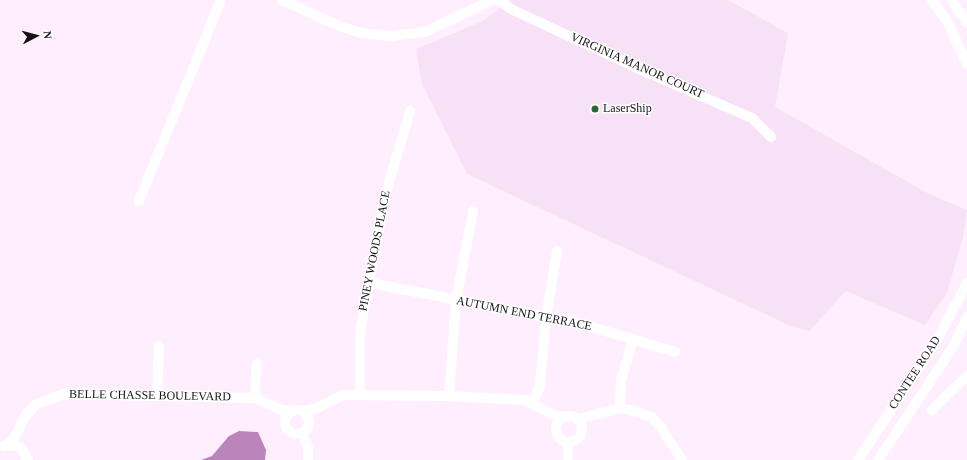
<!DOCTYPE html>
<style>
body{margin:0}
#map{position:relative;width:967px;height:460px;overflow:hidden;background:#ffeefe;font-family:"Times New Roman",serif}
div>[style]{position:absolute}
.built>*{inset:0;background:#f6e1f6}
.water>*{inset:0;background:#bb84bb}
.minor>*{height:10px;margin:-5px;padding:0 5px;transform-origin:5px;border-radius:5px;background:#fff}
.minor>.ring{margin:-5px;padding:0;box-sizing:content-box;background:none;border:10px solid #fff;border-radius:50%}
.dots>*{width:11px;height:11px;translate:-50% -50%;box-sizing:border-box;border:2px solid #fff;border-radius:50%}
span{translate:-50% -50%;white-space:nowrap;text-align:center;line-height:1.15;-webkit-text-stroke:3px #fff;paint-order:stroke}
.street-label{font-size:12px;color:#151015}
.poi-label{font-size:12px;color:#151015}
.left{translate:0 -50%;text-align:left}
.north{position:absolute;left:16px;top:16px;width:40px;height:40px;-webkit-text-stroke:3px #fff;paint-order:stroke;rotate:84deg;font-size:11px;font-weight:700;line-height:16px;text-align:center;color:#151015}
.north::after{content:'';display:block;margin:auto;width:14px;height:18px;background:#151015;clip-path:polygon(50% 0,100% 100%,50% 72%,0 100%)}
</style>
<div id="map">
<div class="built">
<div style="clip-path:polygon(511px 0,728px 0,788px 33px,775px 107px,929px 194px,967px 210px,963px 237px,947px 293px,925px 325px,846px 291px,809px 331px,793px 327px,467px 174px,422px 84px,416px 49px,483px 21px)"></div>
</div>
<div class="water">
<div style="clip-path:polygon(239px 431px,258px 432px,266px 450px,265px 460px,201px 460px,212px 456px,229px 436px)"></div>
</div>
<div class="minor">
<div style="left:282px;top:0;width:63px;rotate:24.5deg"></div>
<div style="left:339px;top:26px;width:23px;rotate:18deg"></div>
<div style="left:361px;top:33px;width:31px;rotate:6deg"></div>
<div style="left:392px;top:36px;width:33px;rotate:-7deg"></div>
<div style="left:425px;top:32px;width:74px;rotate:-25.5deg"></div>
<div style="left:498px;top:0;width:18px;rotate:34deg"></div>
<div style="left:513px;top:10px;width:147px;rotate:25deg"></div>
<div style="left:646px;top:72px;width:116px;rotate:23.5deg"></div>
<div style="left:752px;top:118px;width:27px;rotate:45deg"></div>
<div style="left:932px;top:0;width:26px;rotate:54deg"></div>
<div style="left:947px;top:21px;width:47px;rotate:65.1deg"></div>
<div style="left:952px;top:0;width:27px;rotate:57deg"></div>
<div style="left:139px;top:201px;width:217px;rotate:-67.8deg"></div>
<div style="left:370px;top:283px;width:212px;rotate:10.9deg"></div>
<div style="left:578px;top:323px;width:102px;rotate:16.5deg"></div>
<div style="left:360px;top:394px;width:62px;rotate:-90deg"></div>
<div style="left:360px;top:332px;width:138px;rotate:-79.6deg"></div>
<div style="left:385px;top:196px;width:89px;rotate:-73.6deg"></div>
<div style="left:157px;top:396px;width:50px;rotate:-87.7deg"></div>
<div style="left:449px;top:396px;width:95px;rotate:-85.8deg"></div>
<div style="left:456px;top:301px;width:92px;rotate:-79.3deg"></div>
<div style="left:255px;top:398px;width:34px;rotate:-87deg"></div>
<div style="left:533px;top:403px;width:18px;rotate:-68deg"></div>
<div style="left:540px;top:386px;width:69px;rotate:-85deg"></div>
<div style="left:546px;top:317px;width:67px;rotate:-80.5deg"></div>
<div style="left:620px;top:408px;width:28px;rotate:-88deg"></div>
<div style="left:621px;top:380px;width:41px;rotate:-72.9deg"></div>
<div class="ring" style="left:285px;top:410px;width:14px;height:14px"></div>
<div style="left:932px;top:410px;width:49px;rotate:-44.2deg"></div>
<div style="left:302px;top:411px;width:13px;rotate:-9deg"></div>
<div style="left:315px;top:409px;width:31px;rotate:-27deg"></div>
<div style="left:343px;top:395px;width:106px;rotate:0.5deg"></div>
<div style="left:449px;top:396px;width:76px;rotate:3deg"></div>
<div style="left:525px;top:400px;width:30px;rotate:28deg"></div>
<div style="left:551px;top:414px;width:13px;rotate:13deg"></div>
<div class="ring" style="left:556px;top:416px;width:16px;height:16px"></div>
<div style="left:578px;top:419px;width:43px;rotate:-14.7deg"></div>
<div style="left:620px;top:408px;width:22px;rotate:13deg"></div>
<div style="left:641px;top:413px;width:12px;rotate:24deg"></div>
<div style="left:652px;top:418px;width:11px;rotate:45deg"></div>
<div style="left:660px;top:426px;width:40px;rotate:57.1deg"></div>
<div style="left:302px;top:433px;width:16px;rotate:68deg"></div>
<div style="left:308px;top:448px;width:12px;rotate:90deg"></div>
<div style="left:6px;top:445px;width:10px;rotate:-37deg"></div>
<div style="left:14px;top:439px;width:25px;rotate:-64deg"></div>
<div style="left:25px;top:416px;width:16px;rotate:-47deg"></div>
<div style="left:36px;top:404px;width:30px;rotate:-20deg"></div>
<div style="left:64px;top:394px;width:191px;rotate:1.2deg"></div>
<div style="left:255px;top:398px;width:30px;rotate:24deg"></div>
<div style="left:282px;top:410px;width:9px;rotate:6deg"></div>
<div style="left:4px;top:446px;width:10px;rotate:-6deg"></div>
<div style="left:14px;top:445px;width:9px;rotate:27deg"></div>
<div style="left:22px;top:449px;width:13px;rotate:61deg"></div>
<div style="left:568px;top:460px;width:18px;rotate:-90deg"></div>
<div style="left:858px;top:460px;width:144px;rotate:-56.6deg"></div>
<div style="left:937px;top:340px;width:64px;rotate:-62.2deg"></div>
<div style="left:878px;top:460px;width:138px;rotate:-56.5deg"></div>
<div style="left:954px;top:345px;width:31px;rotate:-65deg"></div>
</div>
<div class="dots">
<div style="left:595px;top:109px;background:#286832"></div>
</div>
<div class="street-label">
<span style="left:637px;top:66px;rotate:24deg">VIRGINIA MANOR COURT</span>
<span style="left:375px;top:251px;rotate:-79deg">PINEY WOODS PLACE</span>
<span style="left:524px;top:314px;rotate:11deg">AUTUMN END TERRACE</span>
<span style="left:915px;top:373px;rotate:-57deg">CONTEE ROAD</span>
<span style="left:150px;top:396px;rotate:1deg">BELLE CHASSE BOULEVARD</span>
</div>
<div class="poi-label">
<span class="left" style="left:603px;top:109px">LaserShip</span>
</div>
<div class="north">N</div>
</div>
